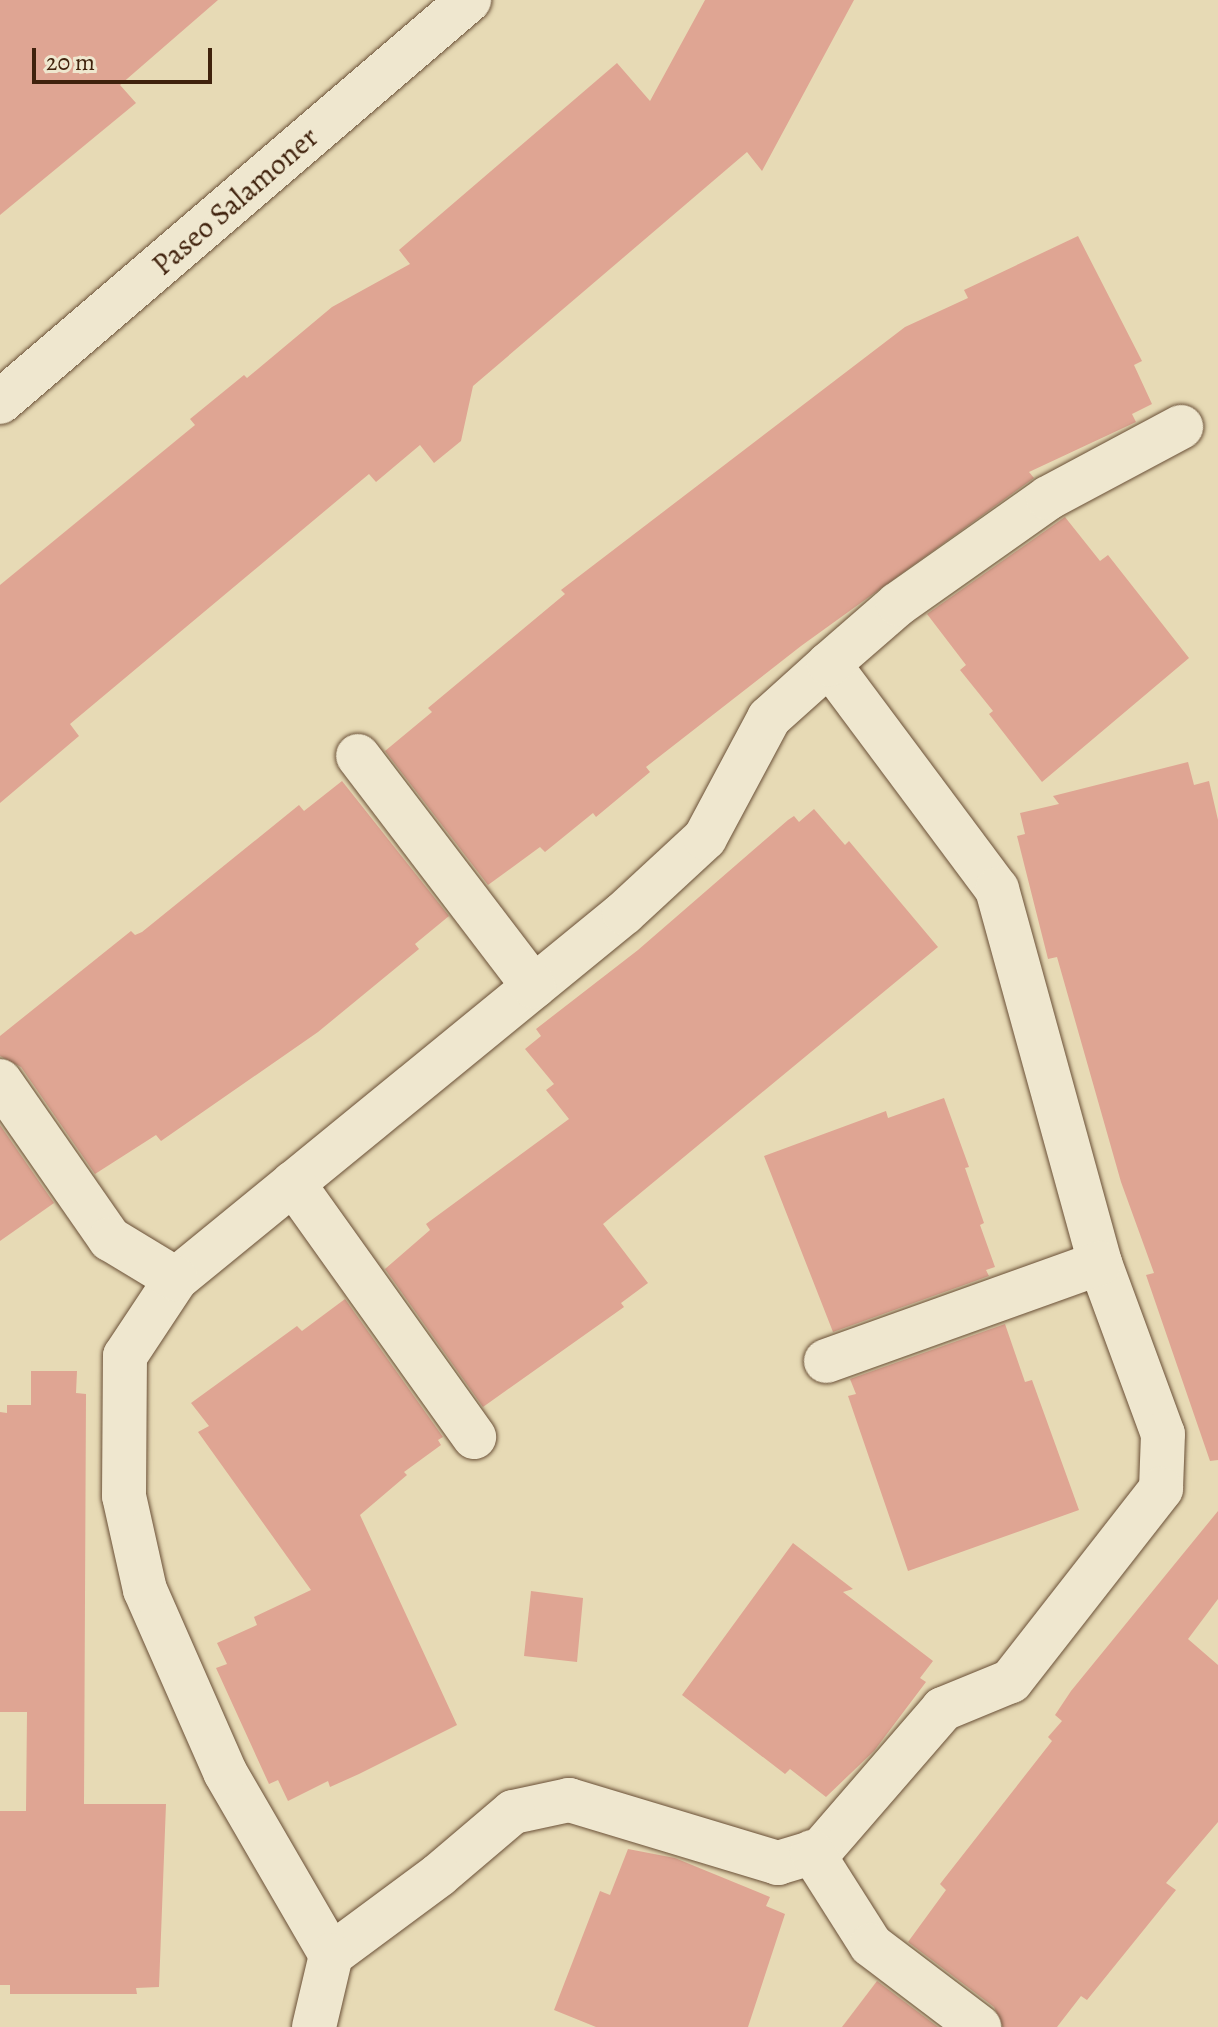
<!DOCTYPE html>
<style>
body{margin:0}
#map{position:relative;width:1218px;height:2027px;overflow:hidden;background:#e7dab5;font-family:Alegreya,serif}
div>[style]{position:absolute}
.building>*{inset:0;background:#dfa593}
.roads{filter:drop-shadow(0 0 2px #6a5037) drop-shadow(0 0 2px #6a5037)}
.minor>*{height:44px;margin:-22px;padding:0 22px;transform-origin:22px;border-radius:22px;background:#efe7cf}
span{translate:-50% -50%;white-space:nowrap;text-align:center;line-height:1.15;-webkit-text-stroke:6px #efe7cf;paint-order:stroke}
.street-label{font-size:30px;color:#40220d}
.scale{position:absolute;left:32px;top:48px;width:180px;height:36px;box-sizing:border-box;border:4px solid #40220d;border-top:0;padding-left:10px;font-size:24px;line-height:28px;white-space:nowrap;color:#40220d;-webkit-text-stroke:6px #efe7cf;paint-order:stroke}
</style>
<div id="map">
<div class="building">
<div style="clip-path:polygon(0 0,218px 0,120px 85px,136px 103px,0 215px)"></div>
<div style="clip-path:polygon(705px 0,854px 0,762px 171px,747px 152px,473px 386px,461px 441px,434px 463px,420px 445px,376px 482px,369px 474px,70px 724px,79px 736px,0 803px,0 585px,195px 425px,190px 419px,244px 375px,247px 378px,332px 307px,410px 264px,399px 250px,617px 63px,650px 101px)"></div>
<div style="clip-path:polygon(1078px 236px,1142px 361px,1134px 365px,1152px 404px,1132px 414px,1136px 422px,1029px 472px,1034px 478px,801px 646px,646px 767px,650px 772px,596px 817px,593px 813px,545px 852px,540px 847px,488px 885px,385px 751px,432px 712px,428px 708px,565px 594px,561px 590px,905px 327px,968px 298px,964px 290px)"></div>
<div style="clip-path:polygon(1065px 517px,1100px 561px,1108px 555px,1189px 658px,1042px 782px,989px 714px,993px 711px,960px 670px,966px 665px,927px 614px)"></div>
<div style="clip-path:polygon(1188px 762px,1194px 785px,1209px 781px,1218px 820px,1218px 1460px,1210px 1461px,1146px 1275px,1154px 1273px,1121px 1182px,1057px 957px,1048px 959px,1017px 836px,1025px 834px,1020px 813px,1059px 804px,1053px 796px)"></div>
<div style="clip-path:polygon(342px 781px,449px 916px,415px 944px,419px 949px,318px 1032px,161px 1141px,156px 1135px,95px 1174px,21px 1067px,0 1056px,0 1036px,131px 931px,135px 935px,142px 932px,299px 805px,304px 811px)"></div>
<div style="clip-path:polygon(814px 809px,845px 845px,849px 841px,938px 947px,603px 1224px,648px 1283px,621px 1303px,624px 1307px,483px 1407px,385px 1269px,430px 1230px,426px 1224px,569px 1119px,546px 1090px,554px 1084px,525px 1049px,541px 1036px,536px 1029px,638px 950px,788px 820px,794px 816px,799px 822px)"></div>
<div style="clip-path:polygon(944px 1098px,969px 1167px,965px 1168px,984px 1223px,980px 1225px,995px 1267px,986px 1270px,989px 1276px,833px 1332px,764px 1156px,886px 1111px,888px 1118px)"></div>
<div style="clip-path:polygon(0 1125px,54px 1203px,0 1241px)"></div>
<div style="clip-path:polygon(345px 1299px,443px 1437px,438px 1440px,441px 1445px,404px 1472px,407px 1475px,360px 1515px,457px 1725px,359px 1774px,330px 1787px,328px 1781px,288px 1801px,278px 1780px,269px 1784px,216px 1668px,227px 1664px,217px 1643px,257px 1625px,254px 1617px,311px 1590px,198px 1432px,209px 1426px,191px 1403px,297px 1326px,302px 1331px)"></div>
<div style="clip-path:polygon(1005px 1324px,1025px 1382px,1032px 1380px,1079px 1510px,908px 1571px,848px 1396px,856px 1394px,850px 1379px)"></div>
<div style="clip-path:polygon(31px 1371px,77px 1371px,76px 1393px,86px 1394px,84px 1804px,166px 1804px,159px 1987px,136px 1988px,137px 1994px,10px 1994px,10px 1985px,0 1985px,0 1811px,26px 1811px,27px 1712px,0 1712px,0 1412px,7px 1413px,7px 1405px,31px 1405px)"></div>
<div style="clip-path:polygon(1218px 1511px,1218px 1599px,1188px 1639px,1218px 1665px,1218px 1822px,1166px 1883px,1176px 1890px,1087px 2000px,1081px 1996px,1057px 2027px,1003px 2027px,994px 2007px,908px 1942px,946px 1890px,940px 1884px,1052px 1741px,1048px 1737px,1062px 1721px,1055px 1715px,1071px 1691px)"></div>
<div style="clip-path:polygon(793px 1543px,853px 1589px,843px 1592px,933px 1661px,920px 1678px,926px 1682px,874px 1751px,826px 1797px,790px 1769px,785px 1774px,682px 1695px)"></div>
<div style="clip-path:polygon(531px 1591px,583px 1598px,577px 1662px,524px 1656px)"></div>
<div style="clip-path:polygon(628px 1849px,675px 1858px,770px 1897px,766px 1906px,785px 1914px,748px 2027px,596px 2027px,554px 2010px,600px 1891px,610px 1895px)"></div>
<div style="clip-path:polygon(877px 1981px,938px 2027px,842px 2027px)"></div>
</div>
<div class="roads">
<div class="minor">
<div style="left:0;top:402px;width:618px;rotate:-40.6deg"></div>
<div style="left:829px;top:664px;width:281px;rotate:53.3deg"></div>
<div style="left:997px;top:889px;width:388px;rotate:74.6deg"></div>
<div style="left:1100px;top:1263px;width:182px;rotate:69.8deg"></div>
<div style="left:1163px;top:1434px;width:55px;rotate:92.1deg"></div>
<div style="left:1161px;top:1489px;width:244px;rotate:128deg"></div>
<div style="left:1011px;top:1681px;width:74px;rotate:157.6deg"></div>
<div style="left:943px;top:1709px;width:186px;rotate:130.9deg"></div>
<div style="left:821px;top:1850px;width:45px;rotate:163.2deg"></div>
<div style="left:778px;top:1863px;width:218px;rotate:-163.2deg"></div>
<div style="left:569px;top:1800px;width:57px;rotate:167.9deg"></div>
<div style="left:513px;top:1812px;width:97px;rotate:139.6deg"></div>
<div style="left:439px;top:1875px;width:134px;rotate:143.5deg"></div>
<div style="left:331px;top:1955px;width:211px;rotate:-120.1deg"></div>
<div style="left:225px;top:1772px;width:199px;rotate:-113.7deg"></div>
<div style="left:145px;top:1590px;width:96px;rotate:-102.6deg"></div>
<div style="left:124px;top:1496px;width:140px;rotate:-89.6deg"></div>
<div style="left:125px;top:1356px;width:92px;rotate:-56.5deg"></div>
<div style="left:176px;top:1279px;width:578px;rotate:-39.25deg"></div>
<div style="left:624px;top:913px;width:110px;rotate:-42.8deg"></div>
<div style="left:705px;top:838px;width:136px;rotate:-61.9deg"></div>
<div style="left:769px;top:718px;width:81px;rotate:-42deg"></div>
<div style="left:829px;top:664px;width:91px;rotate:-41deg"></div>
<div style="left:898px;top:604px;width:184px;rotate:-35.2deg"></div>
<div style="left:1048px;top:498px;width:151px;rotate:-28.1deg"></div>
<div style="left:358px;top:756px;width:290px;rotate:52.7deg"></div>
<div style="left:0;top:1081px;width:193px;rotate:55.2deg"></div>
<div style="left:110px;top:1239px;width:77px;rotate:31.2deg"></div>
<div style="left:293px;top:1183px;width:312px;rotate:54.5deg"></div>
<div style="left:826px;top:1361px;width:291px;rotate:-19.7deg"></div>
<div style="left:812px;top:1852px;width:110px;rotate:57.6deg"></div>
<div style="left:871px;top:1945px;width:136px;rotate:37.2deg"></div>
<div style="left:314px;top:2027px;width:74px;rotate:-76.7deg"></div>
</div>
</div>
<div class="street-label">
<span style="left:235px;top:201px;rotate:-41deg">Paseo Salamoner</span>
</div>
<div class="scale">20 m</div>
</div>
